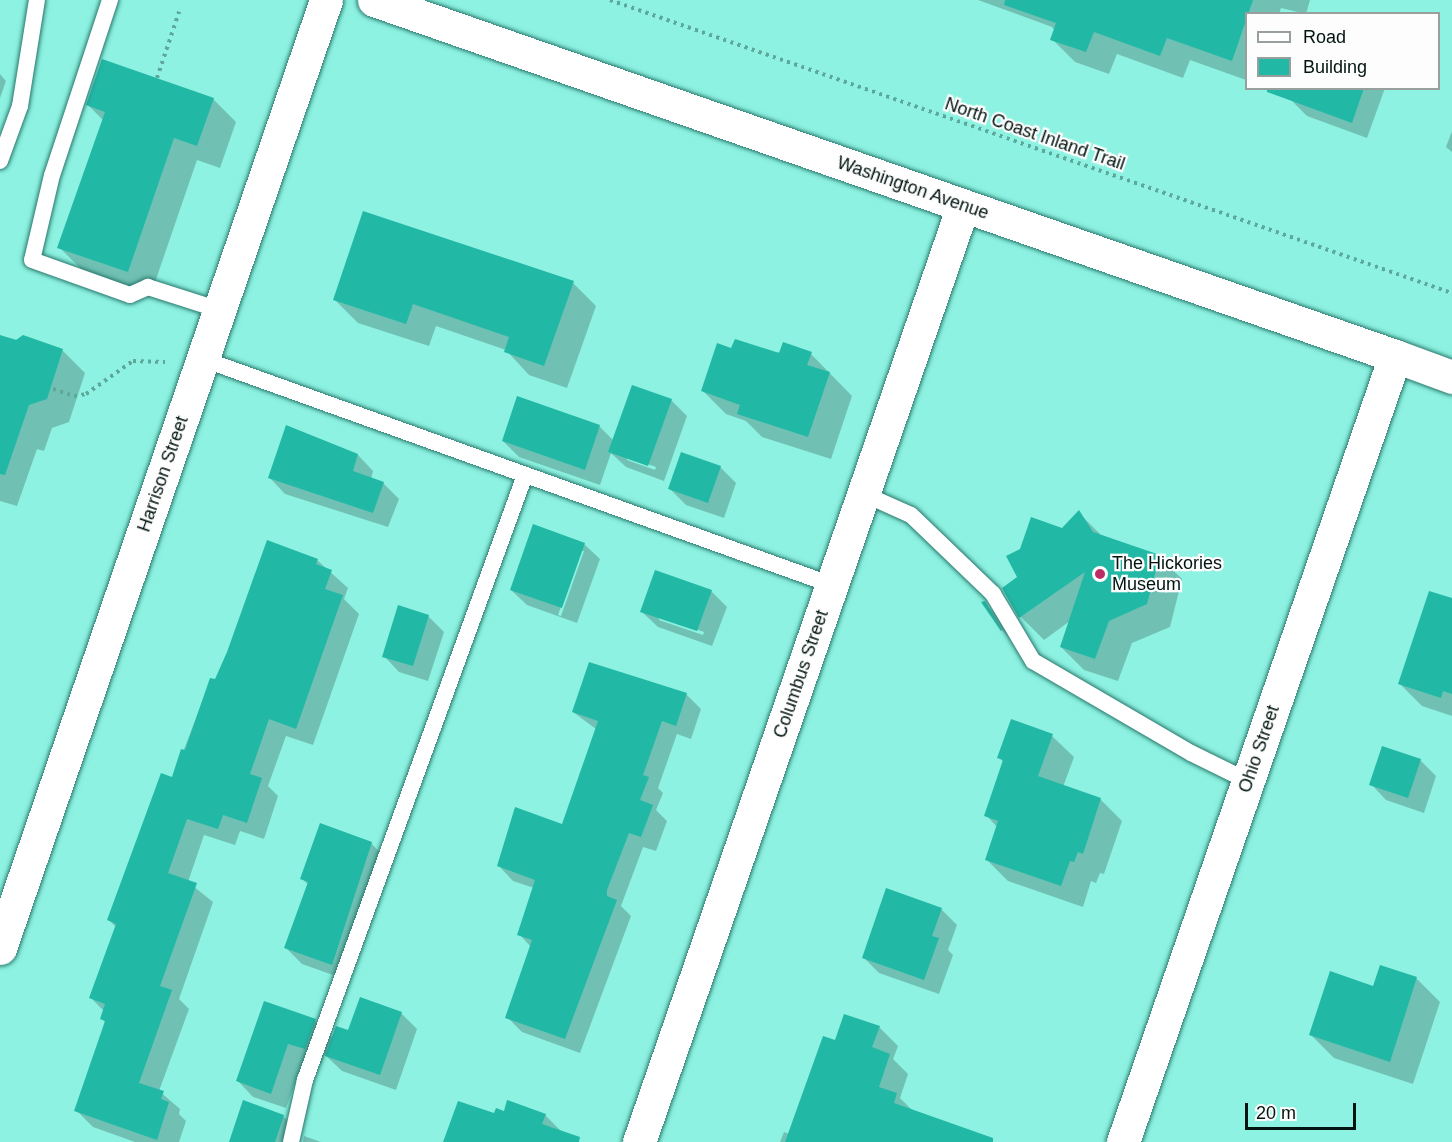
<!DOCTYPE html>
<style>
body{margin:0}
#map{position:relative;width:1452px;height:1142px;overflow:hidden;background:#8df2e1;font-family:Helvetica,sans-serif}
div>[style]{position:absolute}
.shadow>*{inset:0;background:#0003}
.building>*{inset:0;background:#22b8a6}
.path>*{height:4px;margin-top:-2px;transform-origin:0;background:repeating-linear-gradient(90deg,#5ea89b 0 3px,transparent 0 7.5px)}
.roads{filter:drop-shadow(0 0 2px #28776c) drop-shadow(0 0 2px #28776c)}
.lane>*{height:16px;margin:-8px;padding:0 8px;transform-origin:8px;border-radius:8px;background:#fff}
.street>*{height:33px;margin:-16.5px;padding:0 16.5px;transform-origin:16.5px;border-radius:16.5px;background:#fff}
.secondary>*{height:33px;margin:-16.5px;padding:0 16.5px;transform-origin:16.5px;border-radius:16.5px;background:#fff}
.dots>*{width:16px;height:16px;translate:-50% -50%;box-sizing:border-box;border:3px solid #fdfdfd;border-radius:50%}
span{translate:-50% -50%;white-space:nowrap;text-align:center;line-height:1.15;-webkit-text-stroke:4.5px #fdfdfd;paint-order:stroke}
.street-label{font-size:18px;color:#011410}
.poi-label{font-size:18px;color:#011410}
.left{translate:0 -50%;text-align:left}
.legend{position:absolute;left:1245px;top:12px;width:195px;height:78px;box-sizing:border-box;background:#fdfdfd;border:2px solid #98a09e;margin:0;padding:8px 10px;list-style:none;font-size:18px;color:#011410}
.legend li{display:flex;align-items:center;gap:12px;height:30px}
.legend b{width:30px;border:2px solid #98a09e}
.scale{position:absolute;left:1245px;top:1103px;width:111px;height:27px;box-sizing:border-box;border:3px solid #011410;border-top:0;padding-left:8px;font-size:18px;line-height:21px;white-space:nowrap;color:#011410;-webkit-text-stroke:4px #fdfdfd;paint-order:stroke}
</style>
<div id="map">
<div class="shadow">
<div style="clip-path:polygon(978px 0,1310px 0,1306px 14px,1281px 8px,1279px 14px,1246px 14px,1246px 80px,1190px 60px,1183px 78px,1117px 54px,1109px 74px,1075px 62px,1052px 39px,1055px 31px,1052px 27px)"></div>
<div style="clip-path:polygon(0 74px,6px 81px,0 98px)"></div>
<div style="clip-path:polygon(1295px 88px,1385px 88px,1367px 138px,1307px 116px,1291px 100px)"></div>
<div style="clip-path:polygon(213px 99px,236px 122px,220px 168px,197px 160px,151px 294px,82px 270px,59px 247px,103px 120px,88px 105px)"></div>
<div style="clip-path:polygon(1452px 131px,1452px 152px,1446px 147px)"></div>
<div style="clip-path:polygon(573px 283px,596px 306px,567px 388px,529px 375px,506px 350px,436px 326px,429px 346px,358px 323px,335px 300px)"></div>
<div style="clip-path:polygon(0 336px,62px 350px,85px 373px,69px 422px,52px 428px,44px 451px,37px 449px,17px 506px,0 501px)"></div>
<div style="clip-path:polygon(732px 350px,811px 354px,852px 396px,831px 459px,762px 437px,746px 421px,726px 414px,703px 391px)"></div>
<div style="clip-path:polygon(evenodd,671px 400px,687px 416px,664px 481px,626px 467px,611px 453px,600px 485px,519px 457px,503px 441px,599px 426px,614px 441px,671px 400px,627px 457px,656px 467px,655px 470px,627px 460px,627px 457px)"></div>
<div style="clip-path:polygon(358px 455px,373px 471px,371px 479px,383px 483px,399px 499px,388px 527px,285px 494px,270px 478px)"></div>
<div style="clip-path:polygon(720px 467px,736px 483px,724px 518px,686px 505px,670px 489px)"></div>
<div style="clip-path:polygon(1079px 513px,1101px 535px,1159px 556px,1182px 579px,1170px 627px,1132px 643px,1118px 681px,1084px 670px,1061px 647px,1070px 621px,1044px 640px,1021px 617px,1004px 589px,1019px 578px)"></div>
<div style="clip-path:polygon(evenodd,584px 544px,600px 559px,577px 623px,527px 605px,511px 590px,584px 544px,581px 551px,584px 551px,561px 616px,558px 615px,581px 551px)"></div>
<div style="clip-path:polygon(317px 560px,348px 588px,344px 599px,359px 614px,313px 745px,286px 736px,268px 786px,278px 796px,264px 839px,240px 831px,235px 845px,204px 835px,188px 882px,213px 902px,179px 999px,189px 1009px,159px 1091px,180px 1109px,179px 1114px,186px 1121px,179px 1142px,135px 1142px,93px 1127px,76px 1110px,106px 1023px,102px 1019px,104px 1011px,90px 997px,116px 927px,109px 920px,173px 778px,211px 679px,216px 681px)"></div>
<div style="clip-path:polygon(evenodd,711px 591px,727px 607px,712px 646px,658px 627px,642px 612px,711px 591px,659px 617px,704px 632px,703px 635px,659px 620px,659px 617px)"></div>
<div style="clip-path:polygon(1452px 600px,1452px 716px,1422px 706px,1399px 683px)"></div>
<div style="clip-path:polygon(984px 603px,1007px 625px,1021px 649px,1002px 630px)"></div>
<div style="clip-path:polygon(428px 616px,444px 632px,428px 681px,399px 672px,384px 656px)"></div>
<div style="clip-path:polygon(686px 694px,701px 709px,691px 739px,677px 734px,658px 788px,663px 793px,656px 810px,667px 821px,656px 851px,643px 847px,621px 906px,631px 916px,580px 1053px,522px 1032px,507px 1017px,531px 947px,519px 934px,534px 888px,513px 881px,499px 866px,563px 826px,596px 729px,573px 712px)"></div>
<div style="clip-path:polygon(1052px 736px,1074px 757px,1063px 787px,1100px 799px,1122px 821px,1104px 874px,1100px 873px,1096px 883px,1091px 881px,1083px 907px,1008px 881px,987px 860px,998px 828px,986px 815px,1004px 763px,999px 757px)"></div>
<div style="clip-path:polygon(1420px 760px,1436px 776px,1424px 813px,1386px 800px,1371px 784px)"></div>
<div style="clip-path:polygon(371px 843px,386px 859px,347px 980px,302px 964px,286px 948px,308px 885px,302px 878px)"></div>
<div style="clip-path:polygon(941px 909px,957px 925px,948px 950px,953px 955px,939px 994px,879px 973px,863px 957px)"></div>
<div style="clip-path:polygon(1381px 967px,1417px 979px,1440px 1002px,1413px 1084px,1334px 1058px,1311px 1035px,1374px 987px)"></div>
<div style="clip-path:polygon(401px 1013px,417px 1029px,396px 1090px,342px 1071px,324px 1054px,321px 1064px,304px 1058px,286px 1108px,253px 1097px,238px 1081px,315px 1021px,333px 1038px)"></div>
<div style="clip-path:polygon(879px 1027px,898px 1046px,893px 1059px,908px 1074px,900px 1098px,913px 1111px,981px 1142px,780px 1142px,784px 1132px,790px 1134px,836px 1042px)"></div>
<div style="clip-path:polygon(505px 1113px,545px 1115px,565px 1135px,562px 1142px,445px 1142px)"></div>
<div style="clip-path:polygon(283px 1116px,298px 1131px,297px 1142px,230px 1142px)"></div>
<div style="clip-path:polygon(304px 1136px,321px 1142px,303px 1142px)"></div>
</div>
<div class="building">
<div style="clip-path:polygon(1005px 0,1253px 0,1232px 61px,1167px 38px,1160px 56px,1094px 32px,1086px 52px,1050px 40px,1056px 23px,1004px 5px)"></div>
<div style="clip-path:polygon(102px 59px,214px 98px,197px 146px,174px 138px,128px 272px,57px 248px,105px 112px,86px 105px)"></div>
<div style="clip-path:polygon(1267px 88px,1364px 88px,1352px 123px,1267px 92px)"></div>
<div style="clip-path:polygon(363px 211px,574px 281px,544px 366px,504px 352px,509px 337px,413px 304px,406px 324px,333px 300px)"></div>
<div style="clip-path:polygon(0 335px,16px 340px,23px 335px,63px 349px,47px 399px,29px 405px,5px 475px,0 474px)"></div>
<div style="clip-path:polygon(735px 339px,779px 353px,783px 342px,812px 352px,807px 365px,830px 372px,808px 437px,737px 414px,740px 405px,701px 391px,717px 343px,731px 348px)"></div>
<div style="clip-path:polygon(632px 385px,672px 399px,648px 466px,608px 452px)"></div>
<div style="clip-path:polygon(517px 396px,600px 425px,585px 470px,502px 441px)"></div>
<div style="clip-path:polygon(286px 425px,358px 454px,353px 471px,384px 482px,373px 513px,268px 478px)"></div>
<div style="clip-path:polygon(681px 452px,721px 466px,708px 503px,668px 489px)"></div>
<div style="clip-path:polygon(1079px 510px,1093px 532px,1160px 555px,1147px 604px,1109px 621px,1095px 659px,1060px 647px,1085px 572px,1019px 618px,1002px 588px,1017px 577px,1006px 556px,1020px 549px,1031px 517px,1062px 528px)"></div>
<div style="clip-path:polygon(533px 524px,585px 543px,562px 608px,510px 590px)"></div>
<div style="clip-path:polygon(267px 540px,318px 559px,316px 564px,332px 570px,325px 589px,343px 595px,296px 729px,269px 719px,250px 774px,262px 778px,247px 823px,223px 815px,218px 829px,187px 819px,168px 873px,197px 883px,160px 986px,172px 990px,139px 1083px,164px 1091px,161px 1099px,169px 1102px,157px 1140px,74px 1111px,105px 1021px,100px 1019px,105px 1004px,89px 998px,116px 924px,107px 920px,161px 773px,172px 777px,181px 749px,185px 750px,210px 678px,215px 679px,227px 652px)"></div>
<div style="clip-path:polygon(655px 570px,712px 590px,697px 631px,640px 612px)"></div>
<div style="clip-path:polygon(1429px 591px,1452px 598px,1452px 694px,1443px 691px,1441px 698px,1398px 684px)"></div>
<div style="clip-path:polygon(985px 601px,1002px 630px,1001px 631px,981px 602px)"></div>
<div style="clip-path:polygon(398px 605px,429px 615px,413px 666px,382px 657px)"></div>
<div style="clip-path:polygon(589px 662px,687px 693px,676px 726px,662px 721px,643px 775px,649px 777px,640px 800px,653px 805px,641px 837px,629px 833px,607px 890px,607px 896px,617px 900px,565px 1039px,505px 1018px,532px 940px,517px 935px,535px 880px,497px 866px,515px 807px,562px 824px,598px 721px,572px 712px)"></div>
<div style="clip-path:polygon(1011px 719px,1053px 734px,1038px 776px,1101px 798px,1083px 854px,1078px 852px,1074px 862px,1070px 861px,1061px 886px,985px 860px,998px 821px,984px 816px,1003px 760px,997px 758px)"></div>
<div style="clip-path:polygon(1382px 746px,1421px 759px,1408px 798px,1369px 785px)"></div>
<div style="clip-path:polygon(320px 823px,372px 842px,332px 965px,284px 948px,308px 882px,300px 879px)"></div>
<div style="clip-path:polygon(886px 888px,942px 908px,932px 936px,939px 938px,924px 980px,862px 958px)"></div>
<div style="clip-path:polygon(1380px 965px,1417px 977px,1390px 1062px,1309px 1035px,1330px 971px,1373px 986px)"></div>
<div style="clip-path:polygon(360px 997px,402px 1012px,380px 1075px,325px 1056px,336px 1026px,348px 1030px)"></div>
<div style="clip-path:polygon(264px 1001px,316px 1019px,305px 1049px,288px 1044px,271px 1094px,236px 1081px)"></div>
<div style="clip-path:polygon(844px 1014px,880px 1026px,872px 1047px,890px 1054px,879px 1087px,897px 1093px,894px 1103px,993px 1138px,993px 1142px,785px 1142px,823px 1036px,835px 1040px)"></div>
<div style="clip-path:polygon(243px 1100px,284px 1115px,275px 1142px,229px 1142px)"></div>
<div style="clip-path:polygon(507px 1100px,546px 1114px,542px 1124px,580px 1137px,579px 1142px,443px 1142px,458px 1101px,494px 1113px,496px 1108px,504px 1111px)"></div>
</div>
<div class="path">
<div style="left:610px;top:0;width:892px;rotate:19.19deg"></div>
<div style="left:157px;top:78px;width:70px;rotate:-71.6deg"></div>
<div style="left:53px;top:389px;width:22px;rotate:18deg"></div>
<div style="left:74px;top:396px;width:12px;rotate:-9deg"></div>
<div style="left:86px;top:394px;width:57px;rotate:-35.1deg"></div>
<div style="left:133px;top:361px;width:32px;rotate:2deg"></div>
</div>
<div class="roads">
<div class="lane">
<div style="left:110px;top:0;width:184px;rotate:108.3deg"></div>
<div style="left:52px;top:175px;width:87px;rotate:103.2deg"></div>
<div style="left:32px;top:260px;width:104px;rotate:19.7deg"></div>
<div style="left:130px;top:295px;width:20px;rotate:-24deg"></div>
<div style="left:148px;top:287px;width:76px;rotate:17.7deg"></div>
<div style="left:0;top:161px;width:59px;rotate:-70deg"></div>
<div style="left:20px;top:106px;width:107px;rotate:-80.9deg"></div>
<div style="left:203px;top:359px;width:668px;rotate:19.76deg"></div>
<div style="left:864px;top:494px;width:51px;rotate:24.1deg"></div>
<div style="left:911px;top:515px;width:114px;rotate:43.9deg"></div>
<div style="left:993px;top:594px;width:78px;rotate:59.2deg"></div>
<div style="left:1033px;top:661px;width:183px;rotate:30.2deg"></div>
<div style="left:1191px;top:753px;width:64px;rotate:26.2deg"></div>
<div style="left:291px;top:1142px;width:64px;rotate:-77.3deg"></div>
<div style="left:305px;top:1080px;width:644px;rotate:-70.02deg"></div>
</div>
<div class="street">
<div style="left:1395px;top:356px;width:61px;rotate:20.2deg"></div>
<div style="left:0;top:948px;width:1002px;rotate:-71.02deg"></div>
<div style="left:639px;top:1142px;width:990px;rotate:-70.91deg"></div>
</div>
<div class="secondary">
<div style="left:374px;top:0;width:1081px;rotate:19.22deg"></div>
<div style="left:1395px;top:356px;width:832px;rotate:109.09deg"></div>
</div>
</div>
<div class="dots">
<div style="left:1100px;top:574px;background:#ba2e65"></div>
</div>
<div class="street-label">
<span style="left:1035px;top:134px;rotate:19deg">North Coast Inland Trail</span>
<span style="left:913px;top:188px;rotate:19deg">Washington Avenue</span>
<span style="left:163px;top:474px;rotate:-71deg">Harrison Street</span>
<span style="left:801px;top:674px;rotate:-71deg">Columbus Street</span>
<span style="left:1259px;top:749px;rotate:-71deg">Ohio Street</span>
</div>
<div class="poi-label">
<span class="left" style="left:1112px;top:574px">The Hickories<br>Museum</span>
</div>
<ul class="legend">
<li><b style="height:8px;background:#fff"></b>Road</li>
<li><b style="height:16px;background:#22b8a6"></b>Building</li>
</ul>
<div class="scale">20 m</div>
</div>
